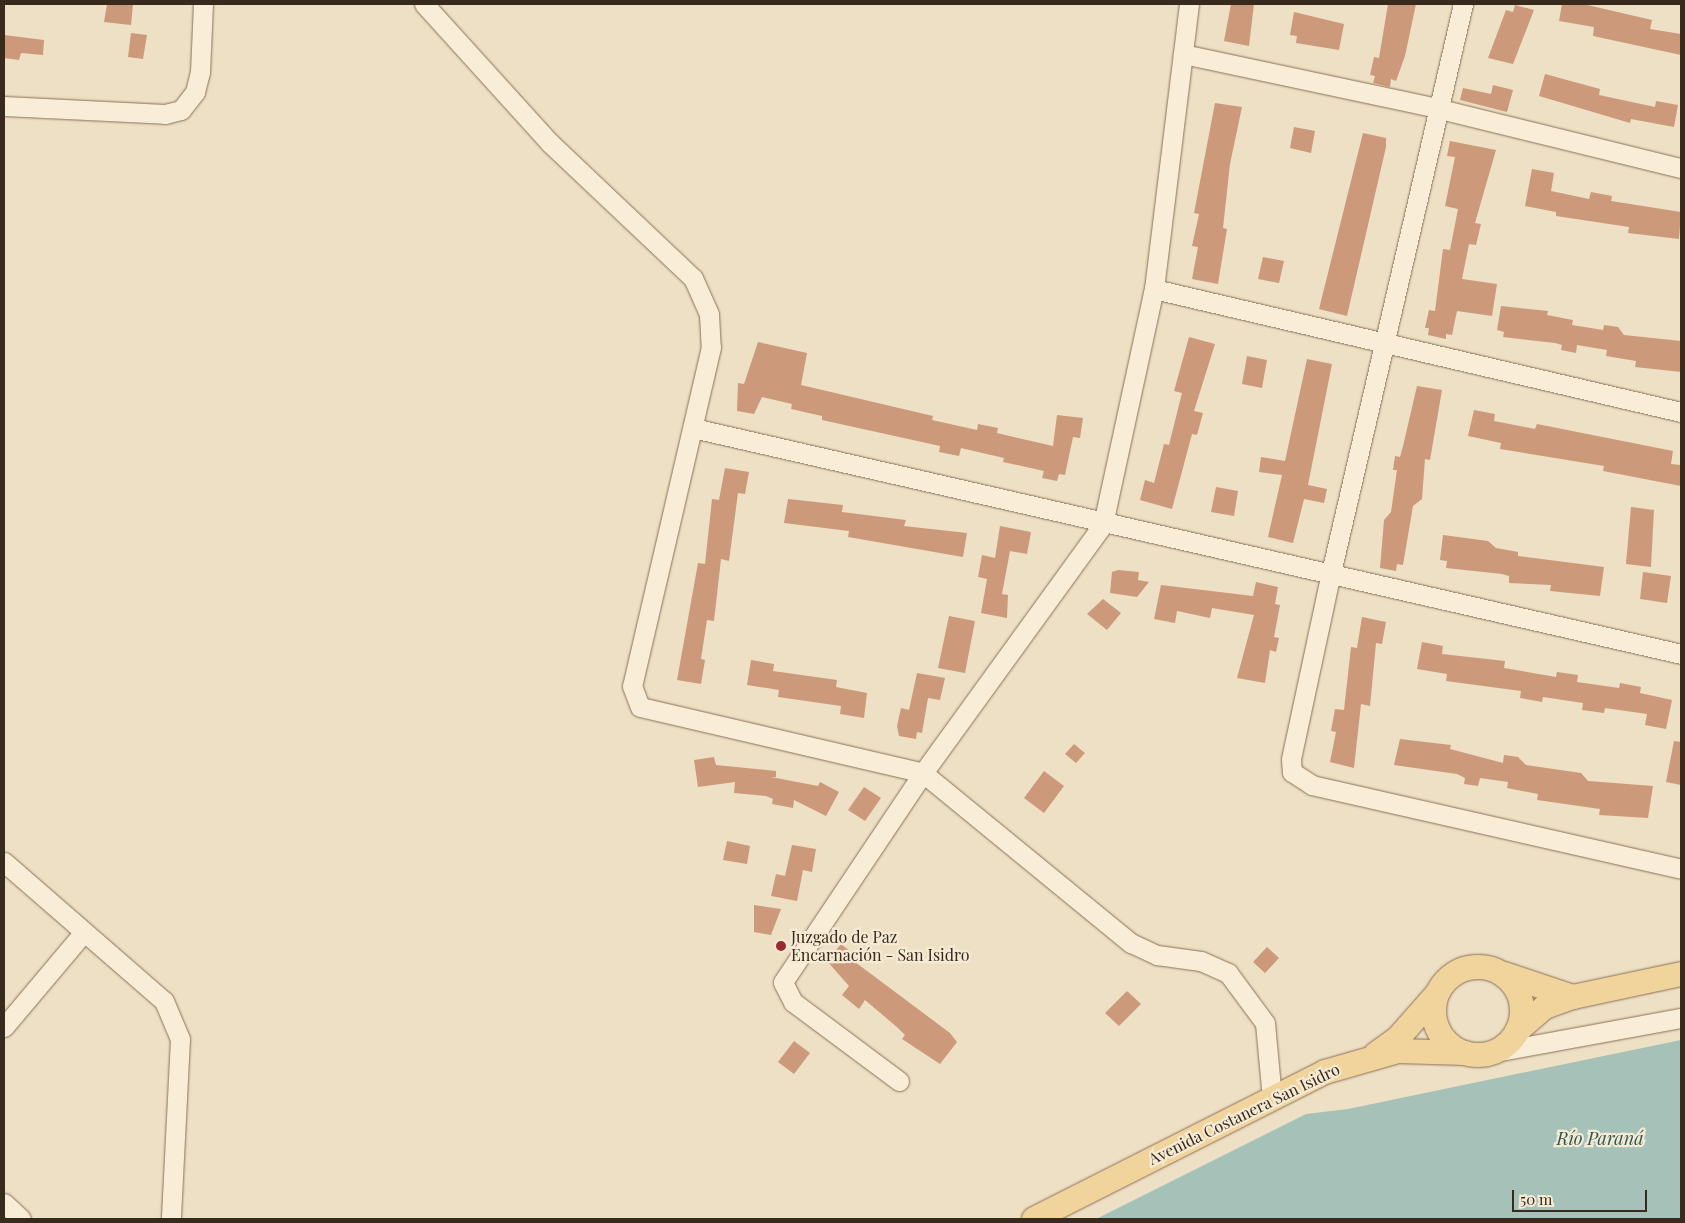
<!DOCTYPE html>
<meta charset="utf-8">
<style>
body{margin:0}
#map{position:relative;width:1685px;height:1223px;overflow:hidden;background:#eee0c4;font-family:"Playfair Display",serif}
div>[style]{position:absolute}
.water>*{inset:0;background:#a6c1b8}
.building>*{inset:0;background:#cc997a}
.roads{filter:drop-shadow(0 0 1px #89715a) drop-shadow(0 0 1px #89715a)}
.minor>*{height:19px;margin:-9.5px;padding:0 9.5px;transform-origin:9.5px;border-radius:9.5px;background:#f9edd7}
.major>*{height:24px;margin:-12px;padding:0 12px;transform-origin:12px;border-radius:12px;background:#f1d39c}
.major>.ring{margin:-12px;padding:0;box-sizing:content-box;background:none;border:24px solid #f1d39c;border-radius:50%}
.dots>*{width:14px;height:14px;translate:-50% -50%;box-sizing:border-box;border:2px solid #f5ead3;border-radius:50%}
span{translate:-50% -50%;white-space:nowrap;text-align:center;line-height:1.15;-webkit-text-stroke:4.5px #f5ead3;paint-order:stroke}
.poi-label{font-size:16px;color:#392a1e}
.left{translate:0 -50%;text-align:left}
.street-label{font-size:16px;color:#392a1e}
.water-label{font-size:18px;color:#2e5854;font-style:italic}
.frame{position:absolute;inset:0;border:5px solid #392a1e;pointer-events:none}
.scale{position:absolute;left:1512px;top:1190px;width:135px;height:22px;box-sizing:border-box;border:2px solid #392a1e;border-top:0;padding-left:6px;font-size:15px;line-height:18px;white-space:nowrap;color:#392a1e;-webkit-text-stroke:4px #f5ead3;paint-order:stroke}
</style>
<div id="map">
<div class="water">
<div style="clip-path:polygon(1681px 1040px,1681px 1219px,1096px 1219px,1306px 1114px,1348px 1109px)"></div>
</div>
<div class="building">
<div style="clip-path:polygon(107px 4px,133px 5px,131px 25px,104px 22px)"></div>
<div style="clip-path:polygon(1231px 4px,1254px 4px,1249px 46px,1224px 41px)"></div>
<div style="clip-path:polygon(1388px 4px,1416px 4px,1405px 56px,1396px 81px,1391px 79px,1390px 87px,1373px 83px,1375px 76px,1370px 75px,1374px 57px,1379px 58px)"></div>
<div style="clip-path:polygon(1562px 4px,1583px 4px,1652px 20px,1650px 29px,1681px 34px,1681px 55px,1593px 36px,1594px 27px,1559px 21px)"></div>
<div style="clip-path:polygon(1515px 5px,1534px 10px,1513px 64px,1488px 58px,1506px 10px,1513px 12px)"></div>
<div style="clip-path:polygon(1294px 12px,1344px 24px,1339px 50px,1296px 43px,1297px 36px,1290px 35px)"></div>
<div style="clip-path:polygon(131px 33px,147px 35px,143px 59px,128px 57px)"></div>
<div style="clip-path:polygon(4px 35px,44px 40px,43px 55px,21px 53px,19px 60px,4px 58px)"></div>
<div style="clip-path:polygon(1545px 74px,1600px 89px,1599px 95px,1655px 107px,1656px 101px,1678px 105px,1674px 127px,1631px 119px,1630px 123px,1539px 96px)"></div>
<div style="clip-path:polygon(1493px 85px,1513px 90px,1507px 112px,1460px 100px,1463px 88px,1491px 94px)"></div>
<div style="clip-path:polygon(1215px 103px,1242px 107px,1230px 164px,1223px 228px,1227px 229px,1218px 284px,1192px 279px,1198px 247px,1192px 246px,1199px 214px,1194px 213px)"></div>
<div style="clip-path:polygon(1294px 127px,1315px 131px,1311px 153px,1290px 148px)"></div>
<div style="clip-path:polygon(1363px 133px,1386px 138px,1386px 147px,1347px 316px,1319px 309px)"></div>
<div style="clip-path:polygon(1450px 141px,1496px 150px,1475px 223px,1481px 224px,1476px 245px,1469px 244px,1462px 279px,1497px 284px,1492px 316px,1457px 311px,1452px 335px,1446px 334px,1446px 339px,1428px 335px,1429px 328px,1425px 328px,1429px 310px,1435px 311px,1443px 249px,1450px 250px,1458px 209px,1445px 206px,1455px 157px,1447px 156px)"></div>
<div style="clip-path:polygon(1532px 169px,1554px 173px,1551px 191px,1589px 199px,1591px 192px,1612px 196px,1611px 201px,1681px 212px,1679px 239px,1628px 233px,1629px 227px,1556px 216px,1556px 212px,1525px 206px)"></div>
<div style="clip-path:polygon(1263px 257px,1284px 261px,1279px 283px,1258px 279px)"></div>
<div style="clip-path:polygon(1501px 306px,1548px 311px,1547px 315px,1573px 320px,1572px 325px,1603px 330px,1604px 325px,1618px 327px,1624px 335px,1681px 341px,1681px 372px,1635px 367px,1636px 361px,1606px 356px,1607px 350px,1577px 345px,1576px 353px,1561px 350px,1562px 345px,1555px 343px,1503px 337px,1504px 332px,1497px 330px)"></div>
<div style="clip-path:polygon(1189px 337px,1215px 344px,1194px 411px,1203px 413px,1197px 435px,1192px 434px,1172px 509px,1140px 500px,1145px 480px,1154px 483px,1164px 444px,1169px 445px,1182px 393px,1174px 391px)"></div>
<div style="clip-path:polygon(758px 342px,807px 353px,801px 385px,933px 416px,932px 420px,977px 430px,978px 424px,998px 428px,997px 433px,1053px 446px,1057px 415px,1083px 418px,1080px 438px,1073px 437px,1065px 475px,1059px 474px,1057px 481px,1042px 478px,1044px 471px,1003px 462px,1004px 458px,961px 448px,959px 456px,939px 452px,940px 446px,822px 420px,822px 416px,791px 409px,792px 404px,762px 397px,754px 414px,737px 411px,738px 383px,744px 384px)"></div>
<div style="clip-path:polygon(1247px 356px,1267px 360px,1262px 388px,1242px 384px)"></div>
<div style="clip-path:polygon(1307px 359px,1332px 364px,1308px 485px,1327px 489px,1324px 503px,1304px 499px,1293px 543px,1268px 537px,1282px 475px,1259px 472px,1261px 457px,1285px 461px)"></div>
<div style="clip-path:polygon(1417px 386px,1442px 390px,1430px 460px,1425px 459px,1422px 499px,1413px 506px,1403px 565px,1397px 564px,1396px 571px,1380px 568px,1384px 520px,1391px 512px,1397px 470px,1393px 470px,1395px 456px,1400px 457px,1403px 446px)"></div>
<div style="clip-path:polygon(1474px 410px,1495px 414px,1494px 421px,1535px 429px,1537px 424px,1673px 451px,1671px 464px,1681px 465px,1681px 486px,1603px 471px,1604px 466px,1500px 449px,1501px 443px,1468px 436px)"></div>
<div style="clip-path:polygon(725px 468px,749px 472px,745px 494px,738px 493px,729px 561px,721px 559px,714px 621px,707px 620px,701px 659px,705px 660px,701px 684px,677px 680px,698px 563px,705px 564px,712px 499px,719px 500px)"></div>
<div style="clip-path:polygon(1216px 487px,1238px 491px,1234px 516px,1211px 512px)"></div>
<div style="clip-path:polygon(788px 499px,843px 505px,842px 512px,906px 520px,904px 526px,967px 533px,963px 557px,848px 537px,849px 531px,784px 523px)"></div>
<div style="clip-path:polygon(1631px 507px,1654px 510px,1651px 567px,1626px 564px)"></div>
<div style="clip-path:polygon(1000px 526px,1031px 532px,1027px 554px,1010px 551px,1002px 594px,1008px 595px,1007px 618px,981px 613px,987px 579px,978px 577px,982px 555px,995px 558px)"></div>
<div style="clip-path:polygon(1443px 535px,1488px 541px,1496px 548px,1518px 552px,1518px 556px,1604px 567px,1600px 596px,1550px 591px,1551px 585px,1509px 583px,1509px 576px,1502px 574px,1446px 568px,1447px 561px,1440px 560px)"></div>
<div style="clip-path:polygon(1118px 570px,1139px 572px,1138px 580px,1149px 582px,1137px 597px,1110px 593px,1112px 572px)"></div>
<div style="clip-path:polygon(1643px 572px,1671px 576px,1667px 603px,1640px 599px)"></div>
<div style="clip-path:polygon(1256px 582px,1278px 587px,1275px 604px,1280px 605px,1274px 637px,1279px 638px,1276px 652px,1270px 650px,1265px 683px,1237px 678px,1254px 615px,1212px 608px,1210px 618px,1177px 611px,1175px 623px,1154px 619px,1161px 585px,1253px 596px)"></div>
<div style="clip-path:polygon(1103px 599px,1121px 613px,1107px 630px,1087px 614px)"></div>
<div style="clip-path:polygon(949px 616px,975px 621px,965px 673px,938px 668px)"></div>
<div style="clip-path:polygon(1362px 617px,1386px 622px,1382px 644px,1376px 643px,1370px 706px,1361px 704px,1354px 768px,1330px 762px,1336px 732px,1331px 731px,1335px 709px,1344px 710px,1351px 647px,1357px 648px)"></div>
<div style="clip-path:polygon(1422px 642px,1443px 646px,1442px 654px,1505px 661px,1504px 668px,1556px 677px,1557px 672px,1578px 675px,1577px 682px,1619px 688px,1620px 683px,1641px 687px,1640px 693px,1672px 700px,1666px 729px,1645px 725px,1647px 714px,1605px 708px,1604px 713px,1582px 710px,1583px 703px,1543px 697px,1542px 702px,1520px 698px,1521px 691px,1446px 681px,1447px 674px,1417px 669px)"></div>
<div style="clip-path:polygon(751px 660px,774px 664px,773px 671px,837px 680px,836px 687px,867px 693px,864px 718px,840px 714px,841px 706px,778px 697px,779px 690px,747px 685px)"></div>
<div style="clip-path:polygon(917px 673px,945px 678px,940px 700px,928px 698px,922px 733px,917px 732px,916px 739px,899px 736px,897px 726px,901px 708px,909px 710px)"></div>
<div style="clip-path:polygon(1400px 739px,1451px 745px,1450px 749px,1503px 763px,1504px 755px,1518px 757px,1526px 765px,1581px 773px,1588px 781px,1653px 786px,1648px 818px,1599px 815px,1600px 809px,1537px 800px,1538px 794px,1507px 788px,1508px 782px,1480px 778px,1478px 786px,1464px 784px,1465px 778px,1457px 774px,1394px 765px)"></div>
<div style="clip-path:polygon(1674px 741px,1681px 742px,1681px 785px,1666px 782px)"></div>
<div style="clip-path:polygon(1074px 744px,1085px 753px,1076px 763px,1065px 754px)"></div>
<div style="clip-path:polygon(714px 757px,716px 765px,776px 771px,776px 777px,771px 777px,818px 786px,820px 782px,839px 792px,826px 816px,794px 800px,793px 808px,772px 804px,773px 799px,766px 796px,734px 793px,735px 782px,698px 787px,694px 760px)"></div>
<div style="clip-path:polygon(1044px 771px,1064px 786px,1044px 813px,1024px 798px)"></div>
<div style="clip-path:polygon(864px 787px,881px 798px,865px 821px,848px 810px)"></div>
<div style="clip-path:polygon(727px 841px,750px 846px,747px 864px,723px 860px)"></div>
<div style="clip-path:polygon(792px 845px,816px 849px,812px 872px,803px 870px,797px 901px,771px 896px,776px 874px,785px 876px)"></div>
<div style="clip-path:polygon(754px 905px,781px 909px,771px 935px,754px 932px)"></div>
<div style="clip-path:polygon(841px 944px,859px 958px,855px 962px,950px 1033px,957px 1042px,940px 1064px,902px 1039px,905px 1035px,898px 1028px,865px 1000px,859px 1009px,842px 995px,849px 986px,827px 961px)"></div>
<div style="clip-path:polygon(1267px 947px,1279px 958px,1265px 973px,1253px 962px)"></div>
<div style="clip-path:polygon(1127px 991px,1141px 1004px,1119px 1026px,1105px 1013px)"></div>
<div style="clip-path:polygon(794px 1041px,810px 1053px,794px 1074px,778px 1062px)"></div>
</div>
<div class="roads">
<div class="minor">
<div style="left:424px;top:4px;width:188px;rotate:47.8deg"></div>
<div style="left:550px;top:143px;width:197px;rotate:43.4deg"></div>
<div style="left:693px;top:278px;width:39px;rotate:66deg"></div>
<div style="left:709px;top:314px;width:33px;rotate:87deg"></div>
<div style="left:711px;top:347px;width:348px;rotate:103.1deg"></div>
<div style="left:632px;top:686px;width:22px;rotate:69deg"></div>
<div style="left:640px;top:707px;width:291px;rotate:13.1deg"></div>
<div style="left:923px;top:773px;width:269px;rotate:39.3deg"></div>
<div style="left:1131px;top:943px;width:29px;rotate:25deg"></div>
<div style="left:1157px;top:955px;width:44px;rotate:7.8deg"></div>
<div style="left:1201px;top:961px;width:30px;rotate:24deg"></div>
<div style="left:1228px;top:973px;width:62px;rotate:53.5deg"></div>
<div style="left:1265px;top:1023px;width:75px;rotate:84.7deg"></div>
<div style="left:1463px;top:4px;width:588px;rotate:103.07deg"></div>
<div style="left:1330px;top:577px;width:186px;rotate:102.1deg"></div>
<div style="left:1291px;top:759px;width:13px;rotate:86deg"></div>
<div style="left:1292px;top:772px;width:24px;rotate:33deg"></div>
<div style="left:1312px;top:785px;width:378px;rotate:12.8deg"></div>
<div style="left:1183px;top:54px;width:259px;rotate:12deg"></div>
<div style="left:1436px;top:108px;width:252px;rotate:13.8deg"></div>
<div style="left:4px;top:106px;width:161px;rotate:2.8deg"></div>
<div style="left:165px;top:114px;width:16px;rotate:-14deg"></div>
<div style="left:181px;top:110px;width:23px;rotate:-52deg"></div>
<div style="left:195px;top:92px;width:21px;rotate:-76deg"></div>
<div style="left:200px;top:72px;width:68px;rotate:-87.5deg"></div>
<div style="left:1154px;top:289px;width:541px;rotate:13.14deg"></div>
<div style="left:693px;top:428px;width:1014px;rotate:12.88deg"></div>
<div style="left:4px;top:862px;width:212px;rotate:41deg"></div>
<div style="left:164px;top:1001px;width:41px;rotate:67.2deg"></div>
<div style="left:180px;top:1039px;width:180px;rotate:92.9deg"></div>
<div style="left:4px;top:1027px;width:124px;rotate:-49.9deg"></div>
<div style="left:1495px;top:1052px;width:189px;rotate:-10.4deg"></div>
<div style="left:899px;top:1081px;width:132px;rotate:-143.3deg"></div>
<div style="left:793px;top:1002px;width:22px;rotate:-117deg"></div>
<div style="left:783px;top:982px;width:252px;rotate:-56.2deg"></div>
<div style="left:923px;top:773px;width:307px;rotate:-54.1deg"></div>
<div style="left:1103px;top:524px;width:240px;rotate:-77.8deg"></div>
<div style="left:1154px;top:289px;width:287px;rotate:-83deg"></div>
<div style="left:4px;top:1203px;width:23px;rotate:43deg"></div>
</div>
<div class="major">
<div class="ring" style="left:1434px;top:967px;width:64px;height:64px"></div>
<div style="left:1504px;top:974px;width:73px;rotate:18.4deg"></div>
<div style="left:1517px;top:1031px;width:37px;rotate:-41deg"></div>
<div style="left:1545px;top:1007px;width:30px;rotate:-20deg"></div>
<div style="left:1573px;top:997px;width:110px;rotate:-12deg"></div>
<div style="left:1376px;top:1054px;width:29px;rotate:-36deg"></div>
<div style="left:1399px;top:1037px;width:56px;rotate:-48.6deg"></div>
<div style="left:1034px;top:1219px;width:326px;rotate:-26.8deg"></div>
<div style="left:1325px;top:1072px;width:76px;rotate:-16deg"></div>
<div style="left:1398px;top:1051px;width:67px;rotate:1.7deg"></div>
</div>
</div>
<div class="dots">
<div style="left:781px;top:946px;background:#982a30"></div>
</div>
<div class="poi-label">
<span class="left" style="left:791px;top:946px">Juzgado de Paz<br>Encarnación - San Isidro</span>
</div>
<div class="street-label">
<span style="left:1244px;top:1114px;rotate:-26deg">Avenida Costanera San Isidro</span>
</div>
<div class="water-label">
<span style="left:1600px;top:1138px">Río Paraná</span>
</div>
<div class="frame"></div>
<div class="scale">50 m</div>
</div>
